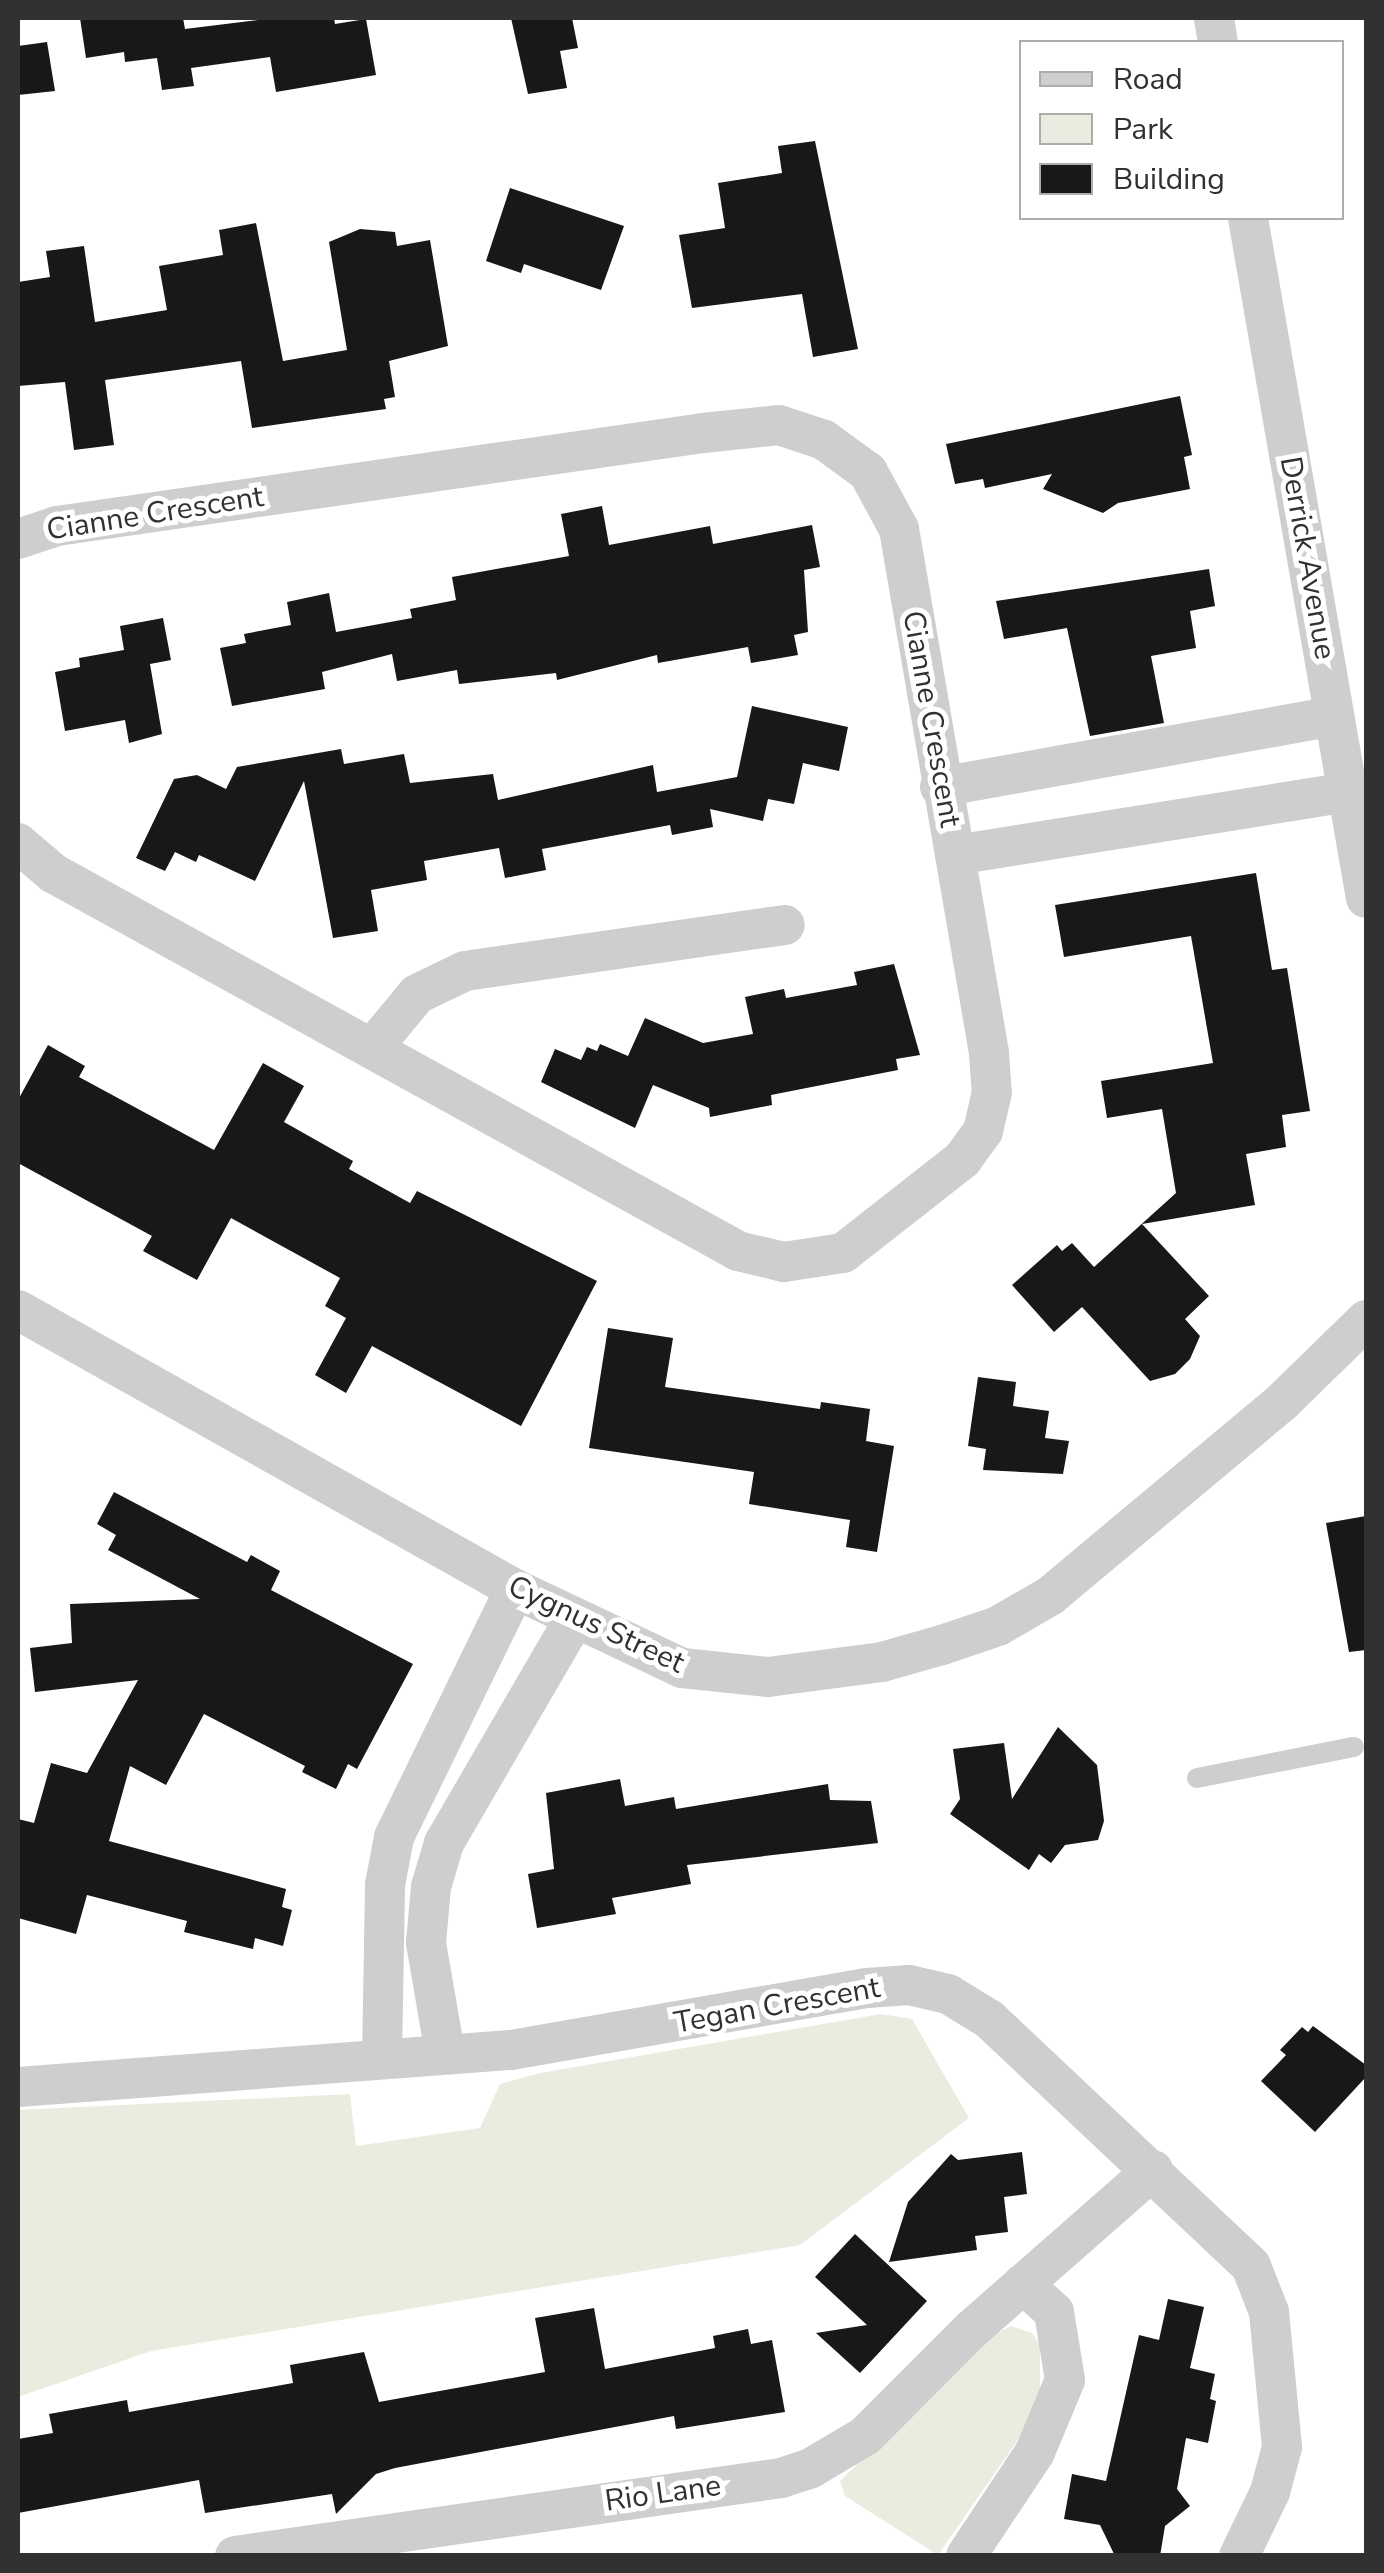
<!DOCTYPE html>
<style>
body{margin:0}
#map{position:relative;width:1384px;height:2573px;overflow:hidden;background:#fff;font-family:"Nunito Sans",sans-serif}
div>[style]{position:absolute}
.green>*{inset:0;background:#e8eddf}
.building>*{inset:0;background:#181818}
.service>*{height:20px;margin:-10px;padding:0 10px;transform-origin:10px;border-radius:10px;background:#cecece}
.minor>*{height:40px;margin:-20px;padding:0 20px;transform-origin:20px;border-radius:20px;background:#cecece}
span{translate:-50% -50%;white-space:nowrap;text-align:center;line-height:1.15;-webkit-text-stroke:10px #fff;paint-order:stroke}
.street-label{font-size:30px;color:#313131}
.frame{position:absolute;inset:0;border:20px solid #313131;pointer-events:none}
.legend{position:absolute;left:1019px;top:40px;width:325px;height:180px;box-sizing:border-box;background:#fff;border:2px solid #adadad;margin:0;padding:12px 18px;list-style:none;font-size:30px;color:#313131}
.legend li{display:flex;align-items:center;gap:20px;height:50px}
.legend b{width:50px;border:2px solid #adadad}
</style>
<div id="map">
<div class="green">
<div style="clip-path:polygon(881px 2014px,912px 2019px,969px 2118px,800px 2245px,151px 2351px,18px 2397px,18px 2110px,350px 2094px,356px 2146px,480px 2128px,500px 2084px,540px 2073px)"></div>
<div style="clip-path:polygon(1011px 2326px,1032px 2333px,1040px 2344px,1040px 2390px,1024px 2431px,938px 2555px,845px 2496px,840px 2481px,992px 2336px)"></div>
</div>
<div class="building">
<div style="clip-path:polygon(80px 18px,183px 18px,185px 29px,273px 18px,334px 18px,335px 24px,366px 19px,376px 75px,276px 92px,270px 57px,191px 68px,194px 86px,162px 90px,157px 58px,125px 62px,124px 52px,86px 58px)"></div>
<div style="clip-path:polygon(511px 18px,572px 18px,578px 48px,560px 51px,567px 88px,528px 94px)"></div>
<div style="clip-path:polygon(47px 42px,55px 91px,18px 95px,18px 46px)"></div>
<div style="clip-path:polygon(815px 141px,858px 349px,813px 357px,802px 294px,692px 308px,679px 235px,725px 228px,718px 183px,782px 173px,778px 146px)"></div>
<div style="clip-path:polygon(510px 188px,624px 226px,601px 290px,524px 264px,521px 273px,486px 261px)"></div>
<div style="clip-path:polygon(256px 223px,283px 361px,347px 350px,329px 242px,360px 229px,395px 232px,397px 246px,430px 240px,448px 346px,389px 361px,395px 397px,384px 399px,386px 409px,252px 428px,241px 361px,105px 380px,114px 445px,74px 450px,65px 382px,18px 386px,18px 282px,50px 277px,46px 251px,84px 246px,95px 322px,167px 310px,159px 266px,223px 255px,219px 230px)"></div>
<div style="clip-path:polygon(1180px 396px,1192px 455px,1184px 457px,1190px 489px,1118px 503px,1103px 513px,1043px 489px,1052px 474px,985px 488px,983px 479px,955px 484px,946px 444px)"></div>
<div style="clip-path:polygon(602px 506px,609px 545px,710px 526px,713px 544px,812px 525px,820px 567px,804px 570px,808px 632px,794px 635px,798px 655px,751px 663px,748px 647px,658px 663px,657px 655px,557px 680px,556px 673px,459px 684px,457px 670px,397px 681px,392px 654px,322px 672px,325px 689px,232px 706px,220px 648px,246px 643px,244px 634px,291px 625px,287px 602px,329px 593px,336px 632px,412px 618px,410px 609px,456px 600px,452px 577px,569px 556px,561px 514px)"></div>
<div style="clip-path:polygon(1209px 569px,1215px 606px,1190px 611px,1196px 648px,1151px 656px,1164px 723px,1090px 736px,1067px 628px,1004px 639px,996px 601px)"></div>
<div style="clip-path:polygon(163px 618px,171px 660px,150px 664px,162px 734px,129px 743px,125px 720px,65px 731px,55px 672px,80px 667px,79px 658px,124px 650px,120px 626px)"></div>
<div style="clip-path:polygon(752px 706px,848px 727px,839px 771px,803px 763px,794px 804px,768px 799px,763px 821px,710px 809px,713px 827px,672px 835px,670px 825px,542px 849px,546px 870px,505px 878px,499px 848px,424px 861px,427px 880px,371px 890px,378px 931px,333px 938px,304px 781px,255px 881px,199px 855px,196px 862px,175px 852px,165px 871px,136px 858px,174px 779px,197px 775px,226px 789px,237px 767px,341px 749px,344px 764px,404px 754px,410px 783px,493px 774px,498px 800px,653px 765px,657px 792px,737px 777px)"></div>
<div style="clip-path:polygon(1256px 873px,1272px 970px,1287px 968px,1310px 1111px,1282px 1115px,1286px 1147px,1246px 1154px,1255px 1205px,1142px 1224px,1209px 1296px,1185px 1319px,1200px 1336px,1190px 1359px,1175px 1374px,1150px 1381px,1082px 1307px,1054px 1332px,1012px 1285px,1057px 1245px,1062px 1251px,1072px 1243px,1094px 1267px,1176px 1193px,1162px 1109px,1107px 1118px,1101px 1081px,1213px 1063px,1191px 936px,1064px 957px,1055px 905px)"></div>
<div style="clip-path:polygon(894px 964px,920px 1055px,896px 1059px,898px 1070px,771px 1095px,772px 1105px,710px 1117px,709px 1108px,653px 1085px,635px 1128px,541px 1082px,555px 1049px,581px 1060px,587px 1047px,597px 1051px,600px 1044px,628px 1056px,645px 1018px,703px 1043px,753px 1034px,745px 997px,784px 989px,786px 998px,857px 985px,854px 972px)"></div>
<div style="clip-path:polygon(48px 1045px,85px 1066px,79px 1077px,214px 1150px,263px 1063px,304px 1086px,284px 1122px,353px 1161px,349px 1169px,410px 1203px,417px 1191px,597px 1281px,521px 1426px,372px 1346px,346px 1393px,315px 1375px,346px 1318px,325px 1306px,340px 1278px,231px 1218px,197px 1280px,143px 1251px,152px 1236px,18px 1163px,18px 1100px)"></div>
<div style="clip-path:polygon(608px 1328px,673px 1338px,665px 1387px,820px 1409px,821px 1402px,870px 1409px,866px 1441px,894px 1446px,877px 1552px,846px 1547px,850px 1520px,749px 1504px,754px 1472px,589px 1448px)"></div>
<div style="clip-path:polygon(978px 1377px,1016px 1382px,1013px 1406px,1049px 1411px,1045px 1438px,1069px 1441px,1063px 1474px,983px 1470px,986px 1449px,968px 1446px)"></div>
<div style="clip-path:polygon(114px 1492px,247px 1562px,251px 1555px,280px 1571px,271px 1590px,413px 1664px,357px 1769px,348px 1764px,336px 1789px,302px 1772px,305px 1766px,204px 1714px,166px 1785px,130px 1766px,109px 1841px,286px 1889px,282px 1907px,292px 1910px,283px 1946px,255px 1938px,253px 1949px,184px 1932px,187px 1921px,87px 1895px,76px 1934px,18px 1918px,18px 1819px,34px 1823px,51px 1763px,87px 1773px,138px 1680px,35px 1692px,30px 1648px,72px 1643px,70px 1604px,200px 1599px,108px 1550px,116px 1535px,97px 1524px)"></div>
<div style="clip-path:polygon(1366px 1516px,1366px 1650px,1349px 1652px,1326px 1523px)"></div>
<div style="clip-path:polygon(1058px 1727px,1097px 1765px,1104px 1821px,1098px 1840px,1065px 1845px,1051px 1863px,1039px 1854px,1029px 1870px,950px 1814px,960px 1799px,953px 1749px,1004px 1743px,1012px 1799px)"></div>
<div style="clip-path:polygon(620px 1779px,625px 1806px,674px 1797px,676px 1809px,828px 1784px,830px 1800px,871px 1801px,878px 1843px,687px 1865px,691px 1884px,612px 1898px,616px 1914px,537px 1928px,528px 1874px,554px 1869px,546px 1793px)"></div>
<div style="clip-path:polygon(1313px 2026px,1366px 2065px,1366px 2077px,1315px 2132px,1261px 2081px,1286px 2055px,1280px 2050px,1302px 2027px,1308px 2032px)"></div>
<div style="clip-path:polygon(1022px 2152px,1027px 2194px,1004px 2197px,1008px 2232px,975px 2236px,977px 2250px,889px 2262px,908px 2202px,951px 2154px,958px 2160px)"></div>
<div style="clip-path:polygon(855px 2234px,927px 2301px,860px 2373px,816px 2333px,867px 2325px,815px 2277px)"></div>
<div style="clip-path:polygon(1168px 2299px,1204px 2307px,1190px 2368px,1215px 2374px,1210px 2399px,1216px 2401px,1208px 2443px,1186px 2438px,1177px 2489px,1190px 2506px,1165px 2526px,1160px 2556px,1115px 2556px,1100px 2525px,1064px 2519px,1072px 2474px,1106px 2481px,1139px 2335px,1159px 2340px)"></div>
<div style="clip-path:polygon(594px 2308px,605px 2369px,715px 2348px,713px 2336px,748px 2329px,751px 2344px,772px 2340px,785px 2412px,676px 2429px,674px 2416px,395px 2468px,376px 2474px,336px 2514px,332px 2494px,205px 2513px,199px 2480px,18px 2513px,18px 2439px,53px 2433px,49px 2414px,127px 2400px,129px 2412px,293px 2383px,290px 2365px,364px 2352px,379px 2402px,545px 2372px,535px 2318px)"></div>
</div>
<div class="service">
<div style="left:1197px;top:1778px;width:160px;rotate:-11.2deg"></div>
</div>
<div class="minor">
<div style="left:1214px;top:18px;width:24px;rotate:81deg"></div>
<div style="left:1248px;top:218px;width:690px;rotate:80.16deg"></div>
<div style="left:18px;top:539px;width:41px;rotate:-18.4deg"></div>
<div style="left:57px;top:526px;width:653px;rotate:-8.19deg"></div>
<div style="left:703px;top:433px;width:76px;rotate:-6deg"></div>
<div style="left:779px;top:425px;width:47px;rotate:18.4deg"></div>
<div style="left:824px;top:440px;width:54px;rotate:36deg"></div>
<div style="left:868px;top:472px;width:65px;rotate:61.5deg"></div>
<div style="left:899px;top:529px;width:532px;rotate:80.25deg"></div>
<div style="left:989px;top:1053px;width:39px;rotate:86deg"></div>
<div style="left:992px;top:1092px;width:40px;rotate:103deg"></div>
<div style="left:983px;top:1131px;width:34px;rotate:126deg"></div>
<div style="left:963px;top:1159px;width:152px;rotate:141.9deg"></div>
<div style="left:843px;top:1253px;width:60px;rotate:171.3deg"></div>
<div style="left:784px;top:1262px;width:47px;rotate:-166.6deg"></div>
<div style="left:738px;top:1251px;width:782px;rotate:-151.11deg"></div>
<div style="left:53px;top:873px;width:46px;rotate:-139.4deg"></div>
<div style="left:940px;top:787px;width:400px;rotate:-10.2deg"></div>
<div style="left:955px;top:855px;width:398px;rotate:-9.1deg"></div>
<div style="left:374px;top:1046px;width:67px;rotate:-50.4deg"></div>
<div style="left:417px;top:994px;width:53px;rotate:-25.6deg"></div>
<div style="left:465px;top:971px;width:323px;rotate:-8.2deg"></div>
<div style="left:18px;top:1310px;width:570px;rotate:29.31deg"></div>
<div style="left:515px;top:1589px;width:185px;rotate:25.3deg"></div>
<div style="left:682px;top:1668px;width:86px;rotate:6deg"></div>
<div style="left:768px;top:1677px;width:115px;rotate:-7.5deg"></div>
<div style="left:882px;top:1662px;width:62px;rotate:-15.8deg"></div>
<div style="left:942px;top:1645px;width:59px;rotate:-18.7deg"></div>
<div style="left:998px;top:1626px;width:60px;rotate:-30deg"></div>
<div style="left:1050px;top:1596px;width:304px;rotate:-39.9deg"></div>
<div style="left:1283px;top:1401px;width:116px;rotate:-44.3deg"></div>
<div style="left:445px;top:2053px;width:112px;rotate:-99.8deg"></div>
<div style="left:426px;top:1943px;width:56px;rotate:-84.9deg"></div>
<div style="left:431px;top:1887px;width:46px;rotate:-73.5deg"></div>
<div style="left:444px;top:1843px;width:260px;rotate:-59.8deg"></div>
<div style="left:382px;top:2059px;width:174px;rotate:-89deg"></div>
<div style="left:385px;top:1885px;width:49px;rotate:-79.4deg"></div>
<div style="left:394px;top:1837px;width:276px;rotate:-64deg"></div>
<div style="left:18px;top:2087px;width:494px;rotate:-4.3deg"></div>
<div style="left:511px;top:2050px;width:361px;rotate:-9.9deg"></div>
<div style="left:867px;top:1988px;width:42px;rotate:-4.1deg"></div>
<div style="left:909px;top:1985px;width:40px;rotate:13deg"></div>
<div style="left:948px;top:1994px;width:48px;rotate:31.4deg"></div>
<div style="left:989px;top:2019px;width:360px;rotate:43.3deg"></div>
<div style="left:1251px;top:2266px;width:49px;rotate:68.6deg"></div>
<div style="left:1269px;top:2312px;width:136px;rotate:84.5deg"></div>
<div style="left:1282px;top:2447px;width:47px;rotate:104.9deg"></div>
<div style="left:1270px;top:2492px;width:71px;rotate:115.8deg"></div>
<div style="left:235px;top:2556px;width:552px;rotate:-8.13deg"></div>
<div style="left:781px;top:2478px;width:32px;rotate:-18deg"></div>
<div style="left:811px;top:2468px;width:63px;rotate:-30.7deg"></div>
<div style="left:865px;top:2436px;width:151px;rotate:-45deg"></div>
<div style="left:972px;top:2329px;width:241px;rotate:-41.3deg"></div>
<div style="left:966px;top:2556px;width:125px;rotate:-56.4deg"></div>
<div style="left:1035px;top:2452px;width:78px;rotate:-67.4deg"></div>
<div style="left:1065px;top:2380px;width:69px;rotate:-99.2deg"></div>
<div style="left:1054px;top:2312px;width:42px;rotate:-137.9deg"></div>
</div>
<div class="street-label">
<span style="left:155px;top:514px;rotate:-9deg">Cianne Crescent</span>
<span style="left:1307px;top:558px;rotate:80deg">Derrick Avenue</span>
<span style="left:931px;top:719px;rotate:80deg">Cianne Crescent</span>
<span style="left:596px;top:1625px;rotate:25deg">Cygnus Street</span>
<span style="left:777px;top:2006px;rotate:-10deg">Tegan Crescent</span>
<span style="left:663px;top:2494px;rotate:-8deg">Rio Lane</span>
</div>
<div class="frame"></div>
<ul class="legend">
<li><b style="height:12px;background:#cecece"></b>Road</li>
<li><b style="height:28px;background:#e8eddf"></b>Park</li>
<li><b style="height:28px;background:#181818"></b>Building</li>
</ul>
</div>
